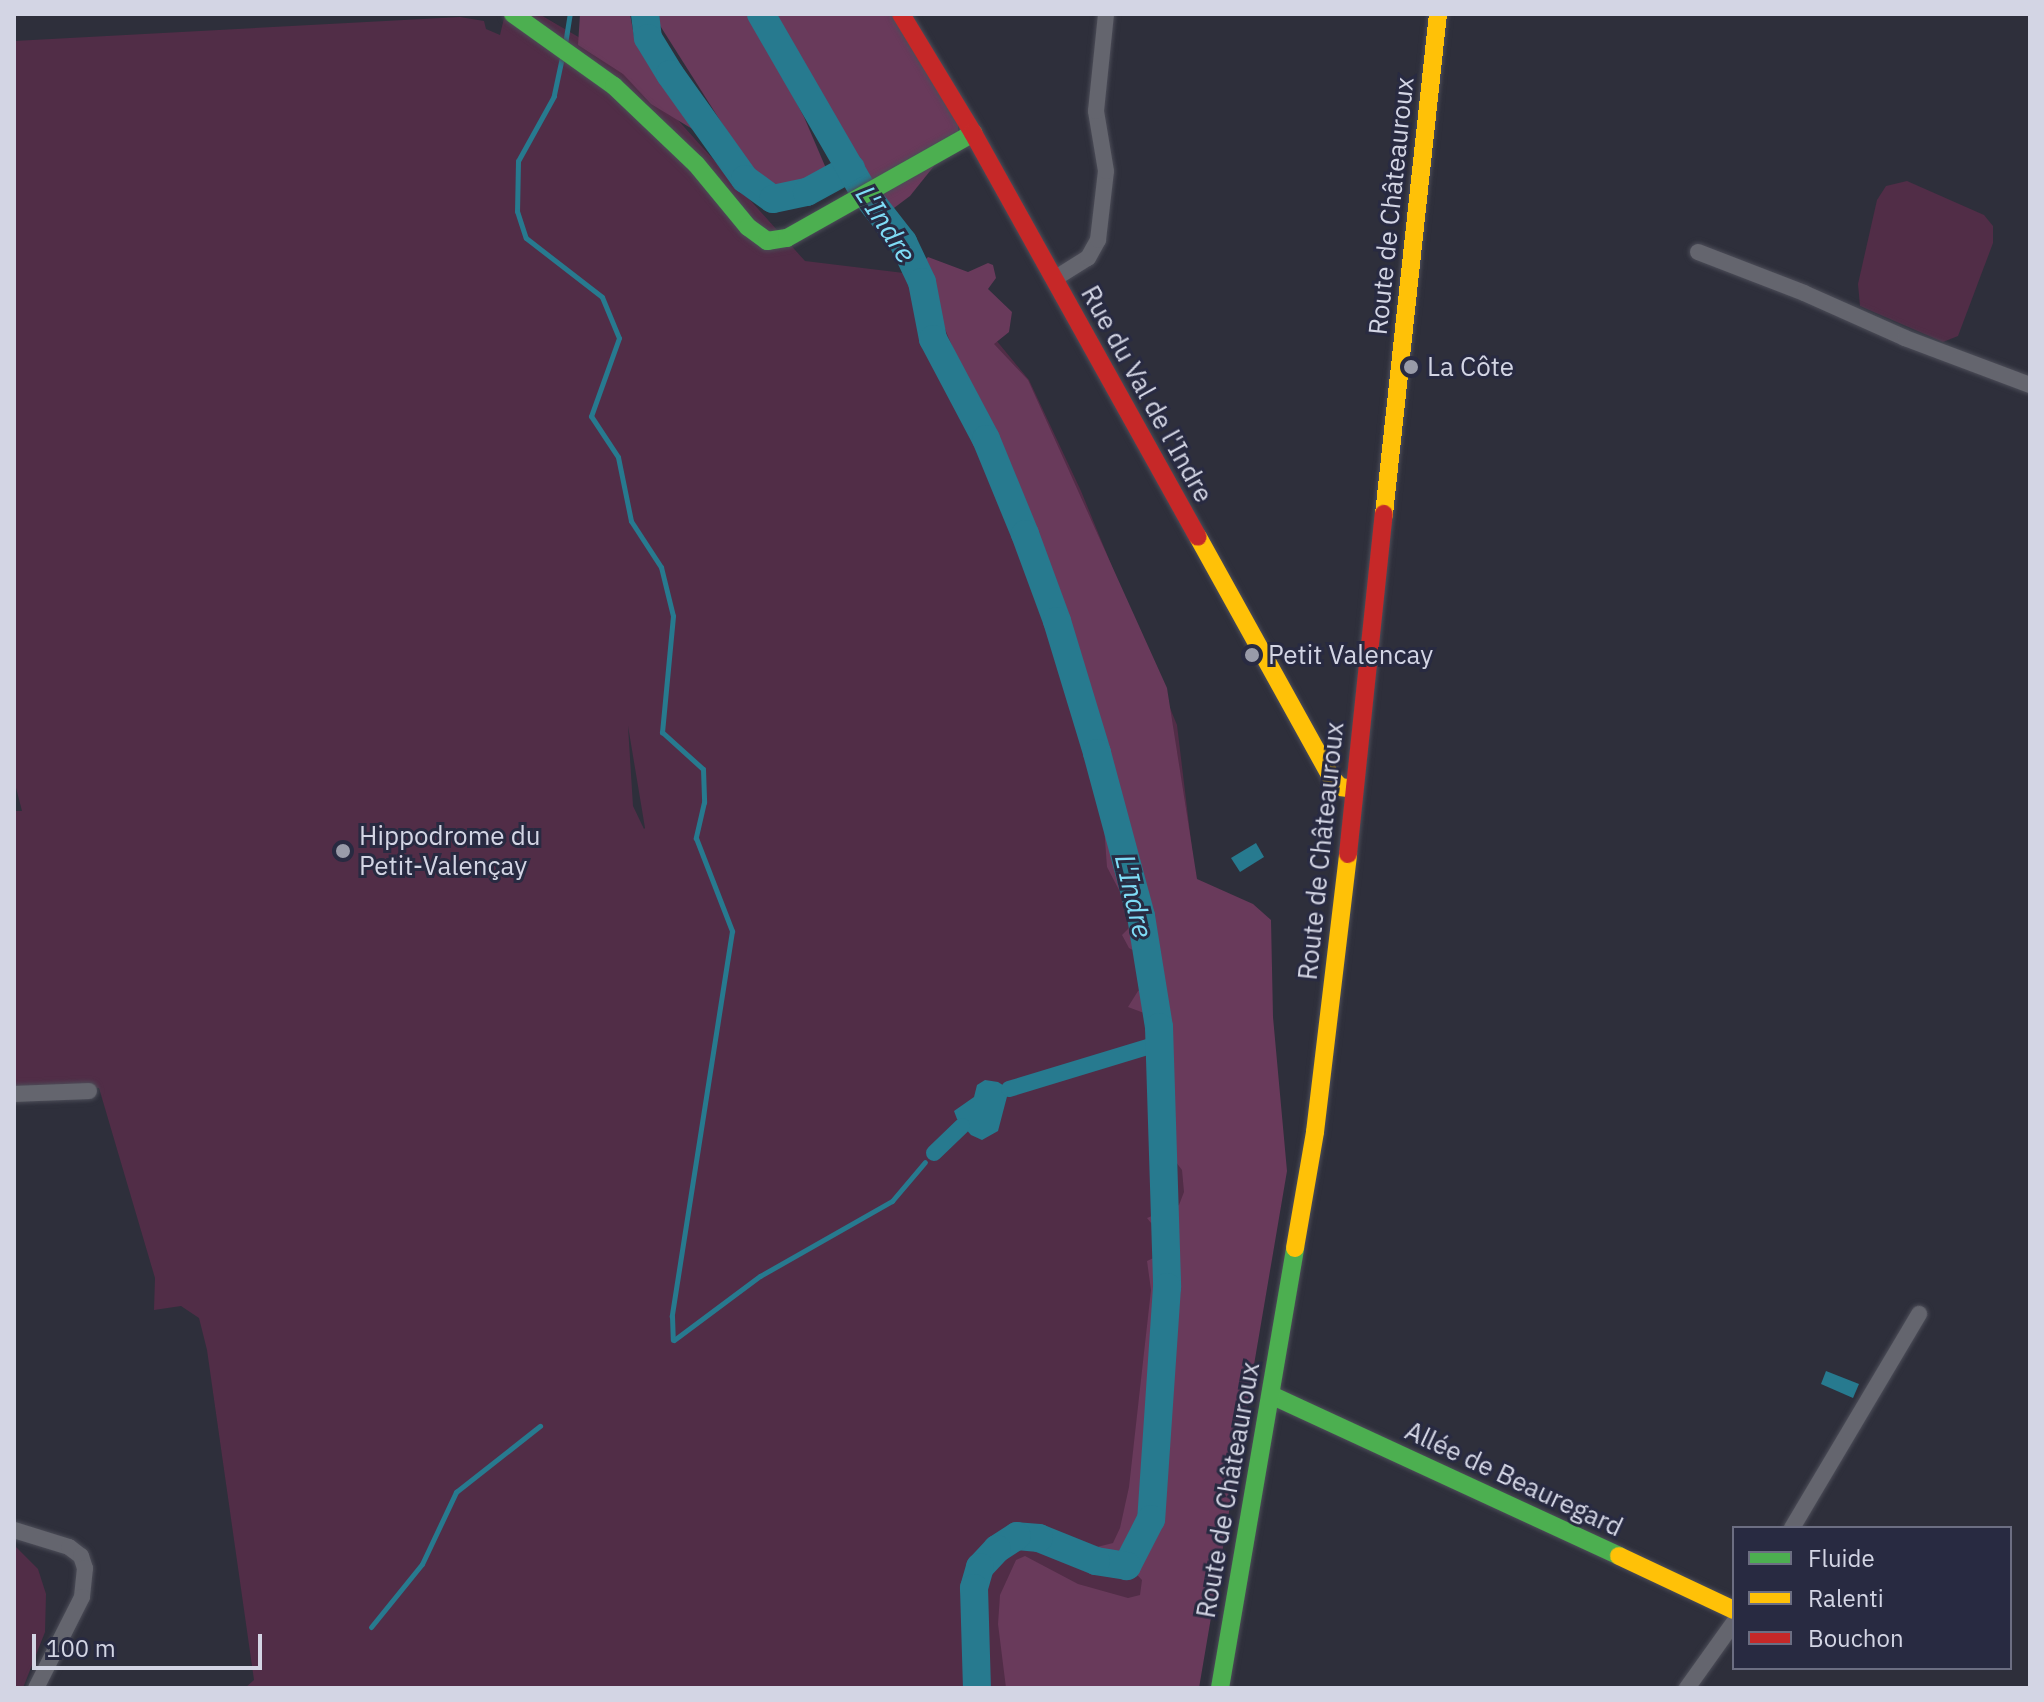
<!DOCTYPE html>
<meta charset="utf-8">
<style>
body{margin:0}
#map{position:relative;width:2044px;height:1702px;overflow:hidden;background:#2e2f3b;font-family:"IBM Plex Sans",sans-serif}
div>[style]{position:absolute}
.green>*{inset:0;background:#512d47}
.forest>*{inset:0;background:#693a5b}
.water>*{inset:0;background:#277a8f}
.stream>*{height:5px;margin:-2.5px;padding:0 2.5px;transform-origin:2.5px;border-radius:2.5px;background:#277a8f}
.canal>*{height:16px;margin:-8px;padding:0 8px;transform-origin:8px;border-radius:8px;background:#277a8f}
.river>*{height:28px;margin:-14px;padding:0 14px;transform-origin:14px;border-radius:14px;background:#277a8f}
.roads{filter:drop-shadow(0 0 2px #4c4d58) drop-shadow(0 0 2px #4c4d58)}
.street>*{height:16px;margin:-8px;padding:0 8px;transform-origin:8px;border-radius:8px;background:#64656e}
.fast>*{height:18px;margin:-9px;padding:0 9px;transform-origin:9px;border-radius:9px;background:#4caf50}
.slow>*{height:18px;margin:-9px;padding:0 9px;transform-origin:9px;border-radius:9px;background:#ffc107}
.jam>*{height:18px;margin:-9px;padding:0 9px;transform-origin:9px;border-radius:9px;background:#c62828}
.dots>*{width:22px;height:22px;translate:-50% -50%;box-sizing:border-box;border:4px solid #282a41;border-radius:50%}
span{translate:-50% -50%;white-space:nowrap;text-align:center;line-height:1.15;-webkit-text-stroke:6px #282a41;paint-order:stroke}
.street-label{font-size:26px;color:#d3d5e4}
.poi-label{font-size:26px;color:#d3d5e4}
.left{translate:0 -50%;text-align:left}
.water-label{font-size:28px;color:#7fdcf6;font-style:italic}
.frame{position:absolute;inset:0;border:16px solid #d3d5e4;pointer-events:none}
.legend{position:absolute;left:1732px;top:1526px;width:280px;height:144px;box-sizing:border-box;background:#282a41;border:2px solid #6c6e82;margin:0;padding:10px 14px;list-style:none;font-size:24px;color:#d3d5e4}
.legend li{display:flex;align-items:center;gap:16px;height:40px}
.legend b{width:40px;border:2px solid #6c6e82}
.scale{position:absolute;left:32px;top:1634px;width:230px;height:36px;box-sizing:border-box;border:4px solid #d3d5e4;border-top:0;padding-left:10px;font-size:24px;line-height:28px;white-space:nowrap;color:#d3d5e4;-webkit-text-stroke:6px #282a41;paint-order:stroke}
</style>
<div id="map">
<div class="green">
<div style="clip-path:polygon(evenodd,505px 14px,539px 14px,630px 67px,805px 261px,945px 278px,1029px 380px,1081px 491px,1177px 725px,1196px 882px,1196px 1438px,1162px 1688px,245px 1688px,254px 1680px,207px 1350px,199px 1318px,181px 1306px,154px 1310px,155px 1278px,99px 1088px,14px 1087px,14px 811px,22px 811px,14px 780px,14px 41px,460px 17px,484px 21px,486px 29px,500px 35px,505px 14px,628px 726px,645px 828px,644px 829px,633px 806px,628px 726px)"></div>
<div style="clip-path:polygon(1907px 181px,1984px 215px,1993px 226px,1993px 243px,1958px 336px,1943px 342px,1860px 306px,1858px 284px,1877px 200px,1886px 186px)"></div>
<div style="clip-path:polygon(14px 1545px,38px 1569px,46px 1594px,45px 1632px,23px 1688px,14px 1688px)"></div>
</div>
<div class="forest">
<div style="clip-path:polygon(580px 14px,630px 14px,634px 36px,683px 104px,694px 130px,651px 104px,623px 74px,578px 45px)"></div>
<div style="clip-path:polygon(659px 14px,750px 14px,804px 117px,828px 173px,774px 188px,756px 177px,659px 24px)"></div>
<div style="clip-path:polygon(772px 14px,893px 14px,958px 122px,958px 136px,910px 196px,894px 208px,880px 209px)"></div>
<div style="clip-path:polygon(928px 257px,968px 272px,988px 263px,993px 265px,996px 278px,988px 289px,1012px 312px,1009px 332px,994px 344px,1028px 380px,1167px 688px,1197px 879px,1253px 904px,1271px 920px,1273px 1017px,1287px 1171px,1199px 1688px,1006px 1688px,998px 1624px,1000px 1595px,1016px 1560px,1025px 1556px,1078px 1584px,1128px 1598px,1140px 1595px,1142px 1580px,1126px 1563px,1085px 1550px,1113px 1543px,1120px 1528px,1129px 1487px,1151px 1290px,1147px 1261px,1162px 1254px,1160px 1234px,1147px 1218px,1179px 1205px,1184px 1192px,1182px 1170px,1166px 1149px,1164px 1039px,1160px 1019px,1128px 1007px,1138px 991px,1155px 980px,1151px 960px,1129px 948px,1122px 935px,1142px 915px,1138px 894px,1119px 890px,1107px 867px,1104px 826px,1119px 820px,1098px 741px,1076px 672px,1074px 654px,1015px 498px,919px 266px)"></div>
</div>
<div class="water">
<div style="clip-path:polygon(1256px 843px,1264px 857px,1240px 872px,1231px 858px)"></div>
<div style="clip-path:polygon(985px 1080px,998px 1082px,1009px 1089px,998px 1131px,982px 1140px,971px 1135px,957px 1119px,954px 1111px,974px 1097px,977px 1085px)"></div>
<div style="clip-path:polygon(1826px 1371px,1859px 1384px,1853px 1398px,1821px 1384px)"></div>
</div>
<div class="stream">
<div style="left:565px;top:44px;width:30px;rotate:-81deg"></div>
<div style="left:562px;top:57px;width:40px;rotate:102deg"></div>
<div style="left:554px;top:96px;width:74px;rotate:119deg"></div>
<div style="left:518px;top:161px;width:50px;rotate:91.1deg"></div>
<div style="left:517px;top:211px;width:28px;rotate:72deg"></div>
<div style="left:526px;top:238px;width:96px;rotate:37.8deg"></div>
<div style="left:602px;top:297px;width:44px;rotate:67.5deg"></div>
<div style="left:619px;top:338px;width:83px;rotate:109.7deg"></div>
<div style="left:591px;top:416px;width:49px;rotate:56.6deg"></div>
<div style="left:618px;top:457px;width:65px;rotate:78.5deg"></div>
<div style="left:631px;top:521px;width:55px;rotate:56.9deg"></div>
<div style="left:661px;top:567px;width:50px;rotate:76.2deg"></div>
<div style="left:673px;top:616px;width:117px;rotate:95.4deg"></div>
<div style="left:662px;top:732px;width:55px;rotate:42.1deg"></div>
<div style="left:703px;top:769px;width:33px;rotate:88deg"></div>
<div style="left:704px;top:802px;width:37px;rotate:103deg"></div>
<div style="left:696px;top:838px;width:100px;rotate:68.8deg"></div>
<div style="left:732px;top:931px;width:390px;rotate:98.9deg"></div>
<div style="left:672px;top:1316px;width:24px;rotate:88deg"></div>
<div style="left:674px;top:1340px;width:107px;rotate:-36.7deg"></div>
<div style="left:760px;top:1276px;width:152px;rotate:-29.6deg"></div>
<div style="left:892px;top:1201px;width:51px;rotate:-49.8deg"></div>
<div style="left:371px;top:1627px;width:81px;rotate:-51deg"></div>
<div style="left:422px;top:1564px;width:80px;rotate:-64.7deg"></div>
<div style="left:456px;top:1492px;width:107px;rotate:-38.2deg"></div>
</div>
<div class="canal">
<div style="left:1009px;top:1089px;width:158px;rotate:-16.9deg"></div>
<div style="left:934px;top:1153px;width:39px;rotate:-44deg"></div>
</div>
<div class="river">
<div style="left:645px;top:14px;width:24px;rotate:83deg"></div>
<div style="left:648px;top:38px;width:42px;rotate:58.6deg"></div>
<div style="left:670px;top:74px;width:129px;rotate:54.5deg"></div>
<div style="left:745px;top:179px;width:34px;rotate:36deg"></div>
<div style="left:773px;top:199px;width:35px;rotate:-12deg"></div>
<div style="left:807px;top:192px;width:50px;rotate:-28.6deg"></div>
<div style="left:761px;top:14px;width:204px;rotate:60deg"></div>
<div style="left:863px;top:191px;width:65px;rotate:51.9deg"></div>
<div style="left:903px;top:242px;width:44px;rotate:64.6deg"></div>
<div style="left:922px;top:282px;width:58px;rotate:79.1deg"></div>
<div style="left:933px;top:339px;width:113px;rotate:62.1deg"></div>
<div style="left:986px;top:439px;width:103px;rotate:67.7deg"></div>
<div style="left:1025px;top:534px;width:93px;rotate:69.8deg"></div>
<div style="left:1057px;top:621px;width:138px;rotate:73.1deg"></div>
<div style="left:1097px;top:753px;width:169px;rotate:74.9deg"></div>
<div style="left:1141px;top:916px;width:112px;rotate:80.8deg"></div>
<div style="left:1159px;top:1027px;width:260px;rotate:88.2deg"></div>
<div style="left:1167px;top:1287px;width:233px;rotate:93.9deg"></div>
<div style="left:1151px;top:1519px;width:53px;rotate:117.1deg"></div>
<div style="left:1127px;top:1566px;width:31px;rotate:-171deg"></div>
<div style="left:1096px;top:1561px;width:61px;rotate:-158deg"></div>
<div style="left:1039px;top:1538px;width:22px;rotate:-175deg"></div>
<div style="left:1017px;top:1536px;width:24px;rotate:147deg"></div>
<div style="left:997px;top:1549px;width:25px;rotate:133deg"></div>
<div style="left:980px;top:1567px;width:22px;rotate:106deg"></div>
<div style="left:974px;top:1588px;width:100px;rotate:88.3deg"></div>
</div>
<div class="roads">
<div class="street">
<div style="left:1698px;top:252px;width:114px;rotate:21.1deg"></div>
<div style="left:1804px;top:293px;width:111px;rotate:24deg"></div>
<div style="left:1905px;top:338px;width:134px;rotate:20.6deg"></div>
<div style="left:1054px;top:279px;width:40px;rotate:-32deg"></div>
<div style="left:1088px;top:258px;width:21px;rotate:-61deg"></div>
<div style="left:1098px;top:240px;width:69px;rotate:-83.4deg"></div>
<div style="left:1106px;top:171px;width:61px;rotate:-99.5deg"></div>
<div style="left:1096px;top:111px;width:98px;rotate:-84.1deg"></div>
<div style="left:14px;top:1094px;width:75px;rotate:-2.3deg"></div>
<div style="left:1792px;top:1528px;width:249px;rotate:-59.3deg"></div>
<div style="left:14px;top:1530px;width:58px;rotate:17.2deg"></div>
<div style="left:69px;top:1547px;width:15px;rotate:37deg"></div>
<div style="left:81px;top:1556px;width:13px;rotate:72deg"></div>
<div style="left:85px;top:1568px;width:29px;rotate:96deg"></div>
<div style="left:82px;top:1597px;width:102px;rotate:116.8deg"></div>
<div style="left:1687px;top:1688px;width:81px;rotate:-54.5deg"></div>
</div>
<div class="fast">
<div style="left:513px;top:14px;width:124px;rotate:35.5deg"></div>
<div style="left:614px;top:86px;width:113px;rotate:43.6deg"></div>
<div style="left:696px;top:164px;width:82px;rotate:50.5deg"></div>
<div style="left:748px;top:227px;width:24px;rotate:36deg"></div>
<div style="left:767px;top:241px;width:20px;rotate:-9deg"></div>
<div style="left:787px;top:238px;width:214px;rotate:-29.4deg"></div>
<div style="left:1271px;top:1395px;width:383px;rotate:24.8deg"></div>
<div style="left:1220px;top:1688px;width:446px;rotate:-80.3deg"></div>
</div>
<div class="slow">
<div style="left:1384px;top:514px;width:503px;rotate:-83.84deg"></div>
<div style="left:1198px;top:537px;width:274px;rotate:61deg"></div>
<div style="left:1331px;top:777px;width:13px;rotate:48deg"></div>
<div style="left:1340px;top:787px;width:14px;rotate:8deg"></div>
<div style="left:1295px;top:1248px;width:118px;rotate:-80.2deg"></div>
<div style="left:1315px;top:1132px;width:280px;rotate:-83.2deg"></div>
<div style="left:1619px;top:1556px;width:127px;rotate:25.2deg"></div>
</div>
<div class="jam">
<div style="left:901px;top:14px;width:139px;rotate:58.8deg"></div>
<div style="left:973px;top:133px;width:462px;rotate:60.9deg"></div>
<div style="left:1348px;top:854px;width:342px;rotate:-84deg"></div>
</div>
</div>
<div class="dots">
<div style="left:1411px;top:367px;background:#999ba9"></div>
<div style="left:1252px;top:655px;background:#999ba9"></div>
<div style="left:343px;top:851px;background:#999ba9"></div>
</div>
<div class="street-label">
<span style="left:1391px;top:206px;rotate:-84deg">Route de Châteauroux</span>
<span style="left:1147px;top:394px;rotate:61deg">Rue du Val de l'Indre</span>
<span style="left:1321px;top:851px;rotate:-84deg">Route de Châteauroux</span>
<span style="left:1514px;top:1479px;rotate:25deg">Allée de Beauregard</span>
<span style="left:1228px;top:1490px;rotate:-80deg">Route de Châteauroux</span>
</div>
<div class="poi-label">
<span class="left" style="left:1427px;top:367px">La Côte</span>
<span class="left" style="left:1268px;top:655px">Petit Valencay</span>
<span class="left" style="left:359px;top:851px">Hippodrome du<br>Petit-Valençay</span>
</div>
<div class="water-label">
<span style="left:886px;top:224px;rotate:57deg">L'Indre</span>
<span style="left:1134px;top:896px;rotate:77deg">L'Indre</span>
</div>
<div class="frame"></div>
<ul class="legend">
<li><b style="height:10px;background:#4caf50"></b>Fluide</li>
<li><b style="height:10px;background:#ffc107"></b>Ralenti</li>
<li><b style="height:10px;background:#c62828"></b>Bouchon</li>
</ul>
<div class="scale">100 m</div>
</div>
